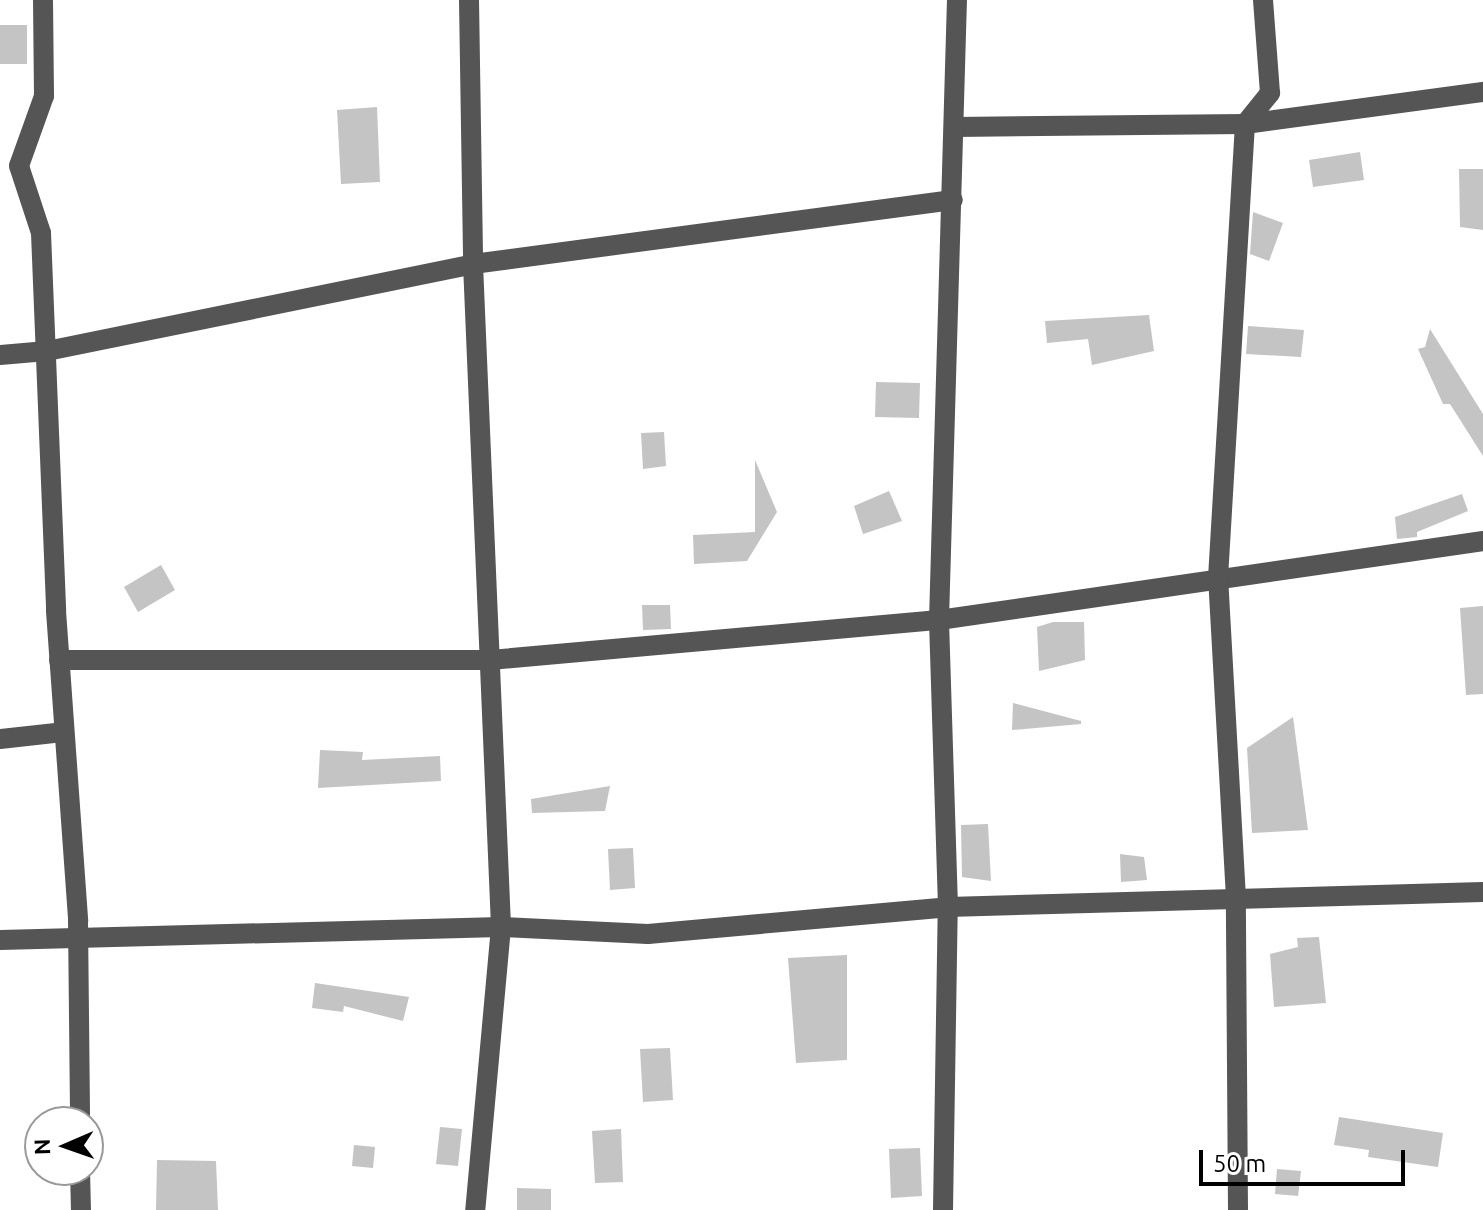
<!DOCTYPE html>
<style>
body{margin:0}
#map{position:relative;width:1483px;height:1210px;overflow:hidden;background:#fff;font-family:Ubuntu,sans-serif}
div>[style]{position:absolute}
.building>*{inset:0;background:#c4c4c4}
.minor>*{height:20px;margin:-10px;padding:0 10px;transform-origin:10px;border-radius:10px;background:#555}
span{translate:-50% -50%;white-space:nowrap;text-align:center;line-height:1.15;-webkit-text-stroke:6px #fff;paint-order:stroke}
.north{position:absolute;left:24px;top:1106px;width:80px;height:80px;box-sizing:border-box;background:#fff;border:2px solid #999;border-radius:50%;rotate:268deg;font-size:22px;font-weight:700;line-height:32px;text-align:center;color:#000}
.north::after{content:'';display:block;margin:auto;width:28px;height:36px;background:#000;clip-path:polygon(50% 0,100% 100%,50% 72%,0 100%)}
.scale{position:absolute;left:1199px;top:1150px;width:206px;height:36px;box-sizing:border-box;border:4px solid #000;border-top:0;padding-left:10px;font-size:24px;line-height:28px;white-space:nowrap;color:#000;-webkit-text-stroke:6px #fff;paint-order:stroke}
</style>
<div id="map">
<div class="building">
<div style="clip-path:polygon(0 25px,27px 25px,27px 64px,0 64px)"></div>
<div style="clip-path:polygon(377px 107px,380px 182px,341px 184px,337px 110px)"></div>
<div style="clip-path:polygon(1360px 152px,1364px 180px,1313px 187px,1309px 160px)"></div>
<div style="clip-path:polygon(1459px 169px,1483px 169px,1483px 230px,1460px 227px)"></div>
<div style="clip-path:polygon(1253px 212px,1283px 223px,1269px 261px,1250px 254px)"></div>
<div style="clip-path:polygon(1149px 315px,1154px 351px,1092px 365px,1088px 339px,1047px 343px,1045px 321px)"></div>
<div style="clip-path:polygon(1248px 326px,1304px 330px,1301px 357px,1246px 354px)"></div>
<div style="clip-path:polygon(1430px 329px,1483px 414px,1483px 456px,1450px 404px,1443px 404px,1418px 349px,1425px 347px)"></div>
<div style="clip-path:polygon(876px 382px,920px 383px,919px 418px,875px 417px)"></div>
<div style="clip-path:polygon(664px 432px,666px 466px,643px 469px,641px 433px)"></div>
<div style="clip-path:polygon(755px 460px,777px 512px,747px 561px,694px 564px,693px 535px,755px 532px)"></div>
<div style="clip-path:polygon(889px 491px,902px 521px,863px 534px,854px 506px)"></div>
<div style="clip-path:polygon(1462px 494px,1468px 511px,1417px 532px,1417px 537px,1397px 539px,1395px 517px)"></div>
<div style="clip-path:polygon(161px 565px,175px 590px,138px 612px,124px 587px)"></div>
<div style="clip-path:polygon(642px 605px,670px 605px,671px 629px,643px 630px)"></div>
<div style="clip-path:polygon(1483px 606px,1483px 694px,1466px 695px,1460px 608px)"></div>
<div style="clip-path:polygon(1053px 622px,1084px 622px,1085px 660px,1039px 671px,1037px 627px)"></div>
<div style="clip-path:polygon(1013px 703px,1081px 721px,1081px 724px,1012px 730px)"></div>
<div style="clip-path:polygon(1293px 717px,1308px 830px,1252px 833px,1247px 748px)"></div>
<div style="clip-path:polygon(320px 750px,363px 752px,362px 760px,440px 756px,441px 781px,318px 788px)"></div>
<div style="clip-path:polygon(610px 786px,605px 811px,532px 813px,531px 799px)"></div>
<div style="clip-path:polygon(988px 824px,991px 881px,962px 877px,961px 825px)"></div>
<div style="clip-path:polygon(633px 848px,635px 888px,610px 890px,608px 849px)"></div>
<div style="clip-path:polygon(1120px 854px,1144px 857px,1147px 880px,1121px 882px)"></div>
<div style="clip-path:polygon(1319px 937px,1326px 1003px,1274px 1007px,1270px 954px,1298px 947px,1297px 938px)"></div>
<div style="clip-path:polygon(847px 955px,847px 1060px,796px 1063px,788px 958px)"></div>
<div style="clip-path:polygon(315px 983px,409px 997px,403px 1021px,344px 1006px,343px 1012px,312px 1008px)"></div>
<div style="clip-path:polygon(670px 1048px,673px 1100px,643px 1102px,640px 1049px)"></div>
<div style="clip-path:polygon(1339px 1117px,1443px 1133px,1438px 1167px,1368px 1157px,1369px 1150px,1334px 1145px)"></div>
<div style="clip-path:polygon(440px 1127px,462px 1129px,458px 1166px,436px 1164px)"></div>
<div style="clip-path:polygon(621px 1129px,623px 1182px,595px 1183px,592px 1131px)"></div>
<div style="clip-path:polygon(354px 1145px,375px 1147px,373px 1168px,352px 1166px)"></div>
<div style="clip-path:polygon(920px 1148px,922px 1196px,891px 1198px,889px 1149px)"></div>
<div style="clip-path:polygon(157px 1160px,216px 1161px,218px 1210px,156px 1210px)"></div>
<div style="clip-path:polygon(1277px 1169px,1301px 1171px,1298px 1196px,1275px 1194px)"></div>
<div style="clip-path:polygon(517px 1188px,551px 1189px,551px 1210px,517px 1210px)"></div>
</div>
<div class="minor">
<div style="left:43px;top:0;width:96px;rotate:89.4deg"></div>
<div style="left:44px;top:96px;width:74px;rotate:109.7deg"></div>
<div style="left:19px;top:166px;width:71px;rotate:71.8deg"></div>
<div style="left:41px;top:233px;width:378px;rotate:87.7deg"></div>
<div style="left:56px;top:611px;width:311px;rotate:85.9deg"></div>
<div style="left:78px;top:921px;width:201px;rotate:89.4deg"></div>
<div style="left:469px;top:0;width:264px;rotate:89.1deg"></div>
<div style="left:473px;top:264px;width:664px;rotate:87.58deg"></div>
<div style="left:501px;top:927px;width:284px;rotate:95.2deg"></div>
<div style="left:955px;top:127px;width:290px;rotate:-0.6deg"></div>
<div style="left:1245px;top:124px;width:240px;rotate:-7.7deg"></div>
<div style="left:0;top:355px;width:47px;rotate:-4.9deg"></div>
<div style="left:47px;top:351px;width:435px;rotate:-11.5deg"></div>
<div style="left:473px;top:264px;width:484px;rotate:-7.6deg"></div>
<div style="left:59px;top:660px;width:431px"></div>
<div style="left:490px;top:660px;width:451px;rotate:-5.1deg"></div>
<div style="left:939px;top:620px;width:550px;rotate:-8.26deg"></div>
<div style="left:0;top:739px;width:63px;rotate:-6.3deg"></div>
<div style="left:0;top:940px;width:501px;rotate:-1.49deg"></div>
<div style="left:501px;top:927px;width:147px;rotate:2.7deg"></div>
<div style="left:648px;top:934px;width:301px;rotate:-5.1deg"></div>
<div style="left:948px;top:907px;width:535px;rotate:-1.61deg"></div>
<div style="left:80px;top:1170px;width:40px;rotate:88.6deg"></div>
<div style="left:943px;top:1210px;width:303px;rotate:-89.1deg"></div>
<div style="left:948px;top:907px;width:287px;rotate:-91.8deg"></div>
<div style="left:939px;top:620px;width:620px;rotate:-88.34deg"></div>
<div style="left:1238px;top:1210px;width:312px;rotate:-90.4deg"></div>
<div style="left:1236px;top:898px;width:321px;rotate:-93.2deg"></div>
<div style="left:1218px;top:578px;width:455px;rotate:-86.6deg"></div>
<div style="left:1245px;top:124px;width:40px;rotate:-51deg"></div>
<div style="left:1270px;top:93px;width:93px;rotate:-94.3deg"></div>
</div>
<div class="north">N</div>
<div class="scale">50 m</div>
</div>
